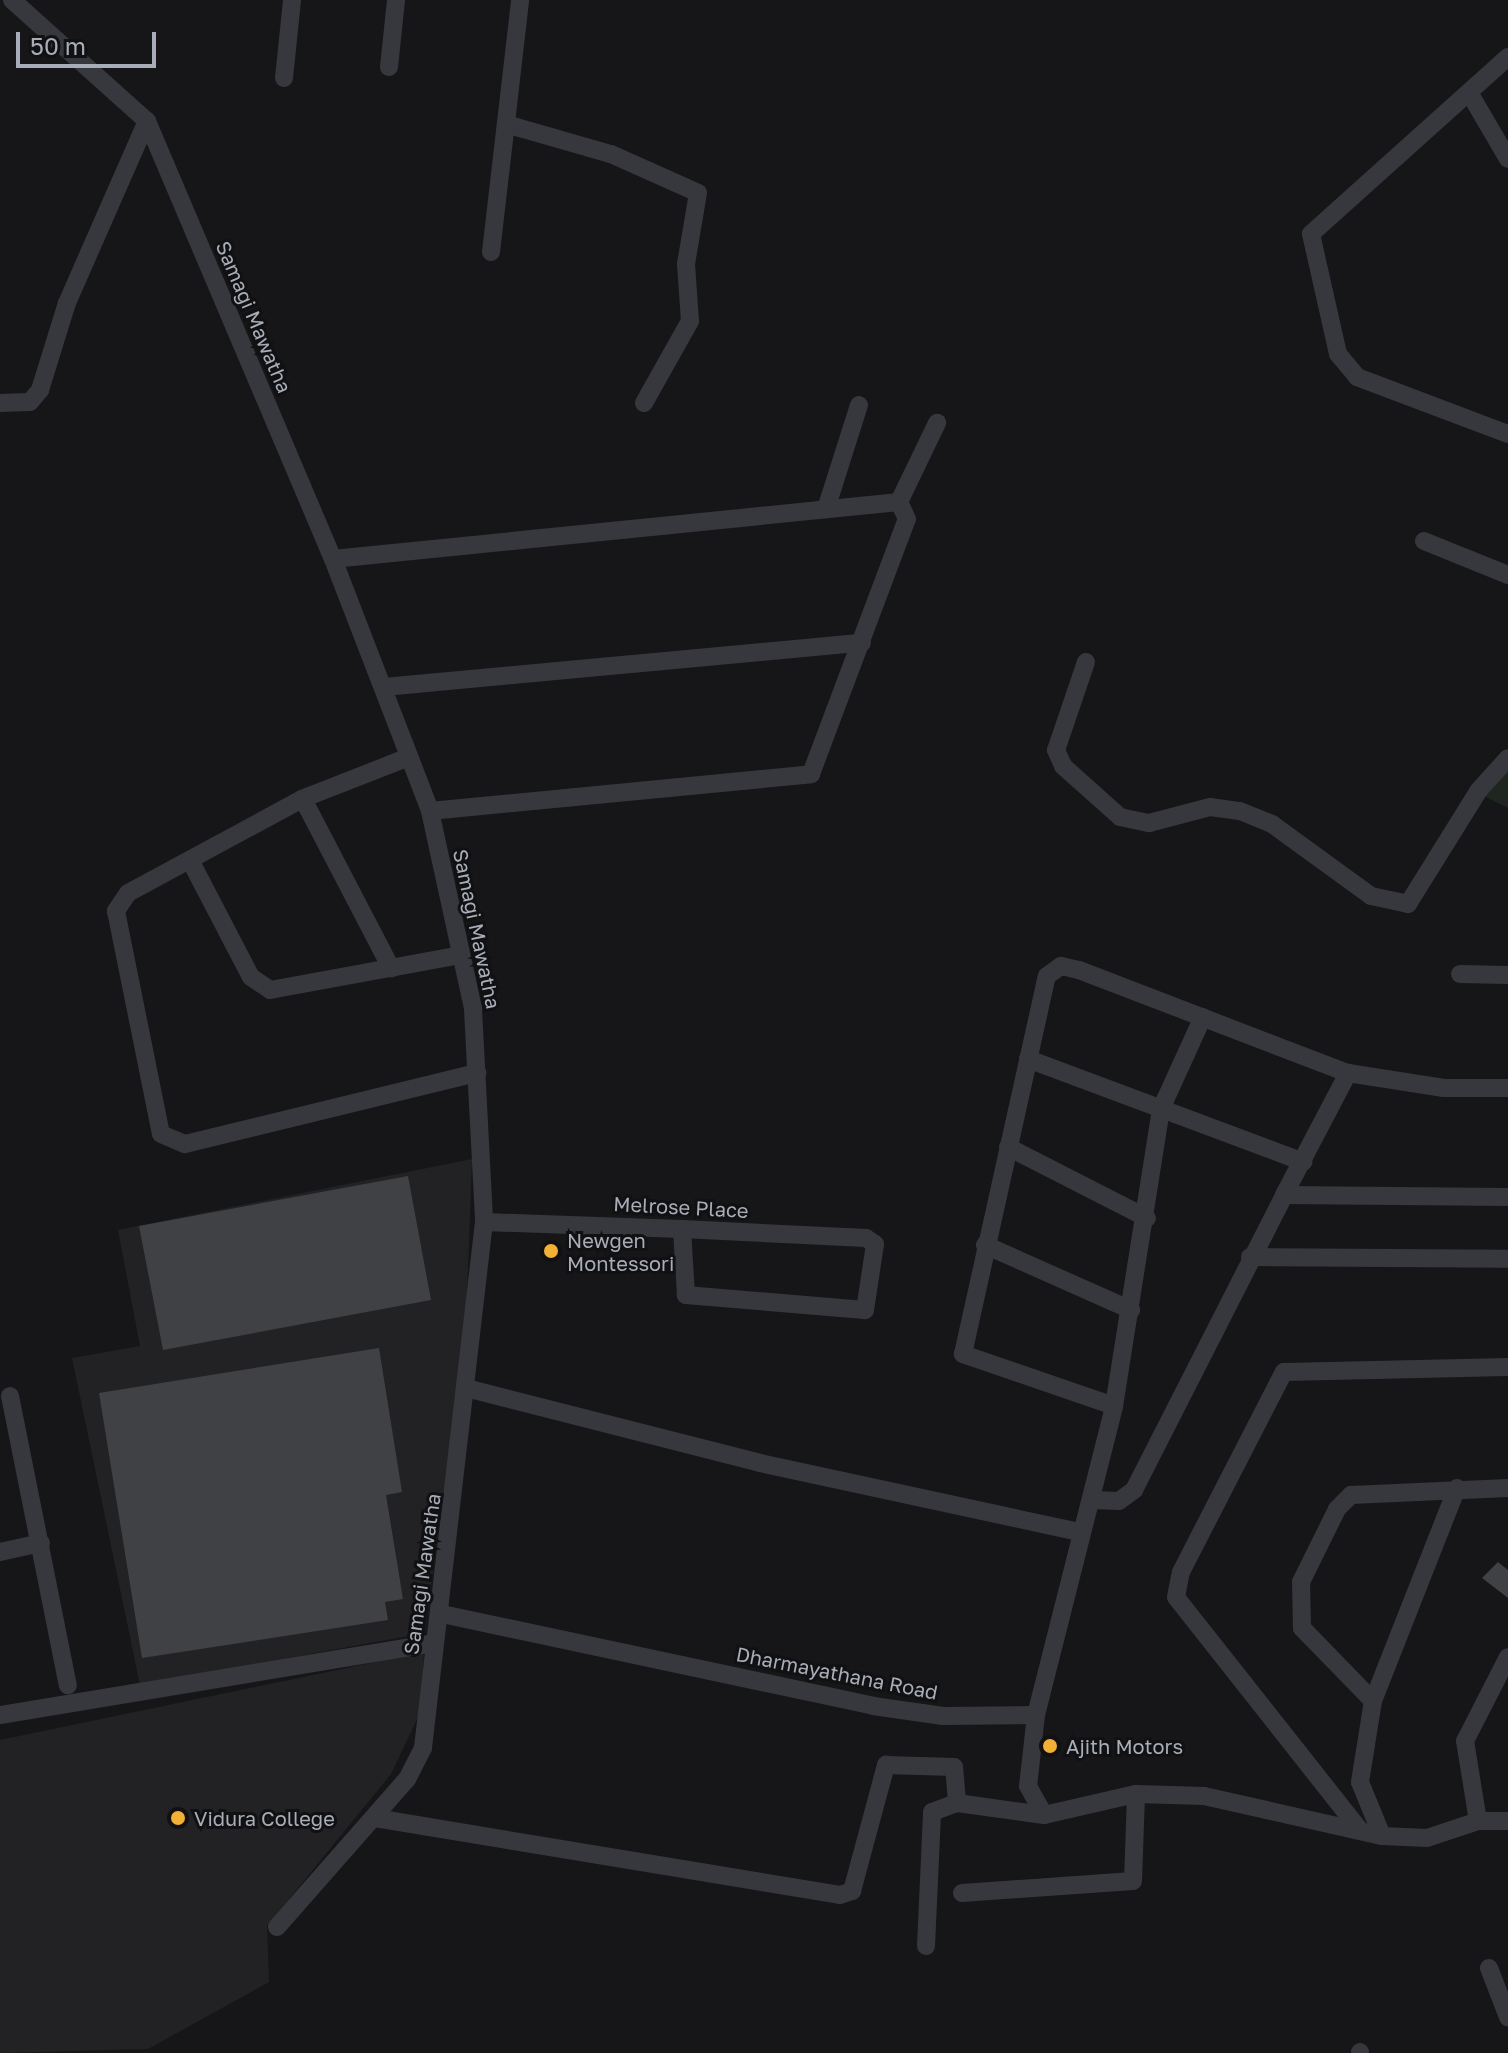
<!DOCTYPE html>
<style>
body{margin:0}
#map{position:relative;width:1508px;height:2053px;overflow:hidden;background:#161618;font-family:"Golos Text",sans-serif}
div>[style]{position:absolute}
.built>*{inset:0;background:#222225}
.green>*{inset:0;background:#1e261f}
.building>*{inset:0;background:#404145}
.minor>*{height:18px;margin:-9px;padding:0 9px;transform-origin:9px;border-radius:9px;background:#37383d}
.dots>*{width:22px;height:22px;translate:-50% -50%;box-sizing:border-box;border:4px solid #111113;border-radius:50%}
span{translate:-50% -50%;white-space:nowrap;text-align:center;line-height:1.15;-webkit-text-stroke:6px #111113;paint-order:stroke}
.street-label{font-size:20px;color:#a8adb8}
.poi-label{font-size:20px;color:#a8adb8}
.left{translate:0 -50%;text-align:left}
.scale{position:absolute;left:16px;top:32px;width:140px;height:36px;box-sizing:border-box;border:4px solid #a8adb8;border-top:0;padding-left:10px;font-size:24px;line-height:28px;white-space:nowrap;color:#a8adb8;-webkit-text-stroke:6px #111113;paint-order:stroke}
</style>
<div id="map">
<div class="built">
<div style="clip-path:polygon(472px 1159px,466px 1327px,425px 1633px,140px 1685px,72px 1358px,140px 1346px,118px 1230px)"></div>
<div style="clip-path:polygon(424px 1652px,421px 1711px,391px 1774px,267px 1926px,269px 1982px,148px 2049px,0 2053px,0 1740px)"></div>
</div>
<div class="green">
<div style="clip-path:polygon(1508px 768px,1508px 808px,1484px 796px)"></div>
</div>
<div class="building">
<div style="clip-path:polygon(408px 1176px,431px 1300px,163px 1350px,139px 1226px)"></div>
<div style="clip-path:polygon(379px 1348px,402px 1492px,386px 1495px,403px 1599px,385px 1602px,388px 1620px,142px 1658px,99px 1393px)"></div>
<div style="clip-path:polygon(1498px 1562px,1508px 1570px,1508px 1598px,1482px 1578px)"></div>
</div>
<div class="minor">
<div style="left:12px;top:0;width:181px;rotate:41.9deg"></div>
<div style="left:147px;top:121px;width:476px;rotate:67deg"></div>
<div style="left:333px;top:559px;width:270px;rotate:68.9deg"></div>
<div style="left:430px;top:811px;width:203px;rotate:77.7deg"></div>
<div style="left:473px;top:1009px;width:213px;rotate:87deg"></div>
<div style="left:484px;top:1222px;width:530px;rotate:96.62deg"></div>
<div style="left:423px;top:1748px;width:35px;rotate:117deg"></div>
<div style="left:407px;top:1779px;width:197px;rotate:131.3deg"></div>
<div style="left:1508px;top:57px;width:265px;rotate:138.1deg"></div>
<div style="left:1311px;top:234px;width:123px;rotate:77.3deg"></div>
<div style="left:1338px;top:354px;width:30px;rotate:50deg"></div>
<div style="left:1357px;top:377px;width:161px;rotate:20.7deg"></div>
<div style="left:389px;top:67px;width:67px;rotate:-84deg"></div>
<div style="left:284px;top:78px;width:78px;rotate:-84.1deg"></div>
<div style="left:1470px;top:94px;width:75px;rotate:59.7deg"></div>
<div style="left:509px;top:125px;width:106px;rotate:15.9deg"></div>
<div style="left:611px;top:154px;width:95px;rotate:24.1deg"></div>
<div style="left:698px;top:193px;width:72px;rotate:99.6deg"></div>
<div style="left:686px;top:264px;width:57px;rotate:86deg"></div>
<div style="left:690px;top:321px;width:94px;rotate:119.3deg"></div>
<div style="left:491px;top:252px;width:254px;rotate:-83.4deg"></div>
<div style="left:0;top:403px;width:30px;rotate:-2deg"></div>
<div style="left:30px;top:402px;width:16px;rotate:-50deg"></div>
<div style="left:40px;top:390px;width:91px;rotate:-72.8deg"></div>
<div style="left:67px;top:303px;width:199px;rotate:-66.3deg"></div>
<div style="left:899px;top:502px;width:88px;rotate:-64.3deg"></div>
<div style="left:826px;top:509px;width:109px;rotate:-72.4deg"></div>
<div style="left:1424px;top:541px;width:91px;rotate:22deg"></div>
<div style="left:333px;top:559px;width:569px;rotate:-5.75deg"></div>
<div style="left:1086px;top:662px;width:93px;rotate:108.8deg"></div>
<div style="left:1056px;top:750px;width:17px;rotate:66deg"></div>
<div style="left:1063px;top:766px;width:76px;rotate:41.8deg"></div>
<div style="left:1120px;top:817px;width:30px;rotate:12deg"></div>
<div style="left:1149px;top:823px;width:63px;rotate:-14.7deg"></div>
<div style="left:1210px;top:807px;width:30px;rotate:8deg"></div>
<div style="left:1240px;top:811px;width:35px;rotate:22deg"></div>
<div style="left:1272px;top:824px;width:122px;rotate:36deg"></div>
<div style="left:1371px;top:896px;width:38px;rotate:12deg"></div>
<div style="left:1408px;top:904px;width:134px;rotate:-58.1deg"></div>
<div style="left:1479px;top:790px;width:43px;rotate:-47.8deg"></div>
<div style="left:384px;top:687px;width:480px;rotate:-5.3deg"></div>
<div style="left:409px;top:757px;width:115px;rotate:158.6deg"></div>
<div style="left:302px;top:799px;width:198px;rotate:151.6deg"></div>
<div style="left:128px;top:893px;width:22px;rotate:124deg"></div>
<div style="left:116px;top:911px;width:227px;rotate:78.6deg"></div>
<div style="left:161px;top:1134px;width:26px;rotate:23deg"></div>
<div style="left:185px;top:1144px;width:301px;rotate:-13.7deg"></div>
<div style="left:303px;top:799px;width:191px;rotate:62.5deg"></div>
<div style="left:430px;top:811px;width:383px;rotate:-5.5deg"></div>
<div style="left:811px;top:774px;width:272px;rotate:-69.4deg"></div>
<div style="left:907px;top:519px;width:19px;rotate:-115deg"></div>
<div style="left:190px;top:860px;width:132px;rotate:62.5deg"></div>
<div style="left:251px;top:977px;width:23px;rotate:34deg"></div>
<div style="left:270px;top:990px;width:194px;rotate:-10.4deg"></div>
<div style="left:1460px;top:974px;width:48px;rotate:1.2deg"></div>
<div style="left:1028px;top:1059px;width:294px;rotate:20.5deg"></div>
<div style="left:1008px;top:1147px;width:156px;rotate:27.1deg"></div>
<div style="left:1284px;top:1195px;width:138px;rotate:-62.3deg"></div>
<div style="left:484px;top:1222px;width:198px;rotate:2deg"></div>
<div style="left:682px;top:1229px;width:184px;rotate:2.8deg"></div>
<div style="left:866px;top:1238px;width:11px;rotate:34deg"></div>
<div style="left:875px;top:1244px;width:67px;rotate:98.6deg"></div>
<div style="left:865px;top:1310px;width:180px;rotate:-175.2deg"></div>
<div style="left:686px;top:1295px;width:66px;rotate:-93.5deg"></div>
<div style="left:985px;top:1245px;width:160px;rotate:24deg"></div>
<div style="left:1250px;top:1257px;width:258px;rotate:0.4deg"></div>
<div style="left:466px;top:1388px;width:303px;rotate:14.3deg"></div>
<div style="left:760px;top:1463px;width:326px;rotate:12.2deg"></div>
<div style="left:10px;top:1396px;width:295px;rotate:78.7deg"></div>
<div style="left:1114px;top:1406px;width:160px;rotate:-161deg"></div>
<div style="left:963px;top:1354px;width:387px;rotate:-77.5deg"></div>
<div style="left:1047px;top:976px;width:17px;rotate:-36deg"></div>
<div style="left:1061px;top:966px;width:18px;rotate:13deg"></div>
<div style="left:1079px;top:970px;width:288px;rotate:21deg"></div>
<div style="left:1348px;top:1073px;width:97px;rotate:8.9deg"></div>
<div style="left:1444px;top:1088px;width:64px"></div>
<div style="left:1093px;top:1500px;width:26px;rotate:2deg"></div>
<div style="left:1119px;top:1501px;width:19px;rotate:-36deg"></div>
<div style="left:1134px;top:1490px;width:331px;rotate:-63deg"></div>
<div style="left:1284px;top:1195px;width:224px;rotate:0.5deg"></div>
<div style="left:0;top:1552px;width:42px;rotate:-12.4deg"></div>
<div style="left:442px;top:1614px;width:441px;rotate:12deg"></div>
<div style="left:873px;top:1706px;width:71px;rotate:8.1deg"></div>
<div style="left:943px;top:1716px;width:93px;rotate:-0.6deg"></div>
<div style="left:1036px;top:1715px;width:71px;rotate:96.4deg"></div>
<div style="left:1028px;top:1786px;width:33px;rotate:61deg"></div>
<div style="left:1044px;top:1815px;width:94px;rotate:-12.9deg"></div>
<div style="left:1136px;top:1794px;width:68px;rotate:1.7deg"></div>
<div style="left:1204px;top:1796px;width:182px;rotate:12.7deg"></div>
<div style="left:1382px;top:1836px;width:45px;rotate:2.5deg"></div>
<div style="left:1427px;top:1838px;width:54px;rotate:-18.4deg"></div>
<div style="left:1478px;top:1821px;width:30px"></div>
<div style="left:1373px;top:1701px;width:102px;rotate:-134.2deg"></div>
<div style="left:1302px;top:1628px;width:46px;rotate:-91.2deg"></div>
<div style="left:1301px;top:1582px;width:81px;rotate:-63.7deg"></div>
<div style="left:1337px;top:1509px;width:20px;rotate:-45deg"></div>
<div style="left:1351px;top:1495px;width:157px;rotate:-2.6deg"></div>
<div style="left:0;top:1715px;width:440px;rotate:-9.4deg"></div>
<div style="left:1036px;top:1715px;width:319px;rotate:-75.8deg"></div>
<div style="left:1114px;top:1406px;width:301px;rotate:-81deg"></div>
<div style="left:1161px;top:1109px;width:101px;rotate:-65.5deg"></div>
<div style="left:375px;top:1818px;width:471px;rotate:9.4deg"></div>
<div style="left:840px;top:1895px;width:13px;rotate:-18deg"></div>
<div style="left:852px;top:1891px;width:131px;rotate:-74.9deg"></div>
<div style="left:886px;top:1765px;width:68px;rotate:1.7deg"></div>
<div style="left:954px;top:1767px;width:36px;rotate:85deg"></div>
<div style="left:1478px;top:1821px;width:81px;rotate:-99.2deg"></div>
<div style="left:1465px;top:1741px;width:94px;rotate:-62.9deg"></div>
<div style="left:1359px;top:1829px;width:295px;rotate:-128.3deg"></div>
<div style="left:1176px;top:1597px;width:25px;rotate:-79deg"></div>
<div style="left:1181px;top:1572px;width:225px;rotate:-62.8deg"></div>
<div style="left:1284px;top:1372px;width:224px;rotate:-1.3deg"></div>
<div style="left:1382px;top:1836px;width:58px;rotate:-112.2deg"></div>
<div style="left:1360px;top:1782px;width:82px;rotate:-80.9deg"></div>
<div style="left:1373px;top:1701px;width:229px;rotate:-68.5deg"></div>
<div style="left:962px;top:1893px;width:171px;rotate:-4deg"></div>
<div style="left:1133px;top:1881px;width:87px;rotate:-88deg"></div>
<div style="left:926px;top:1946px;width:134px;rotate:-87.4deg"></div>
<div style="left:932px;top:1812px;width:27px;rotate:-20deg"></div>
<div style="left:957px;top:1803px;width:88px;rotate:7.9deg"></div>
<div style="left:1489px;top:1968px;width:53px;rotate:68.8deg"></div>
<div style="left:1360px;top:2052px;width:1px;rotate:90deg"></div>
</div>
<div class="dots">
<div style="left:551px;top:1251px;background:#f2b134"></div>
<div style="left:1050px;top:1746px;background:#f2b134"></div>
<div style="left:178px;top:1818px;background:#f2b134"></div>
</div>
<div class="street-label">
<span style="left:254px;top:317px;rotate:67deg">Samagi Mawatha</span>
<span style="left:477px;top:929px;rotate:78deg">Samagi Mawatha</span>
<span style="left:681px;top:1207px;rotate:3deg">Melrose Place</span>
<span style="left:422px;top:1574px;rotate:-82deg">Samagi Mawatha</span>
<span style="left:837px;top:1673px;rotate:11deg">Dharmayathana Road</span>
</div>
<div class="poi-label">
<span class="left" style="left:567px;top:1252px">Newgen<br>Montessori</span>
<span class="left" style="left:1066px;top:1746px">Ajith Motors</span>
<span class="left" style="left:194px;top:1818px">Vidura College</span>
</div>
<div class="scale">50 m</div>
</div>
